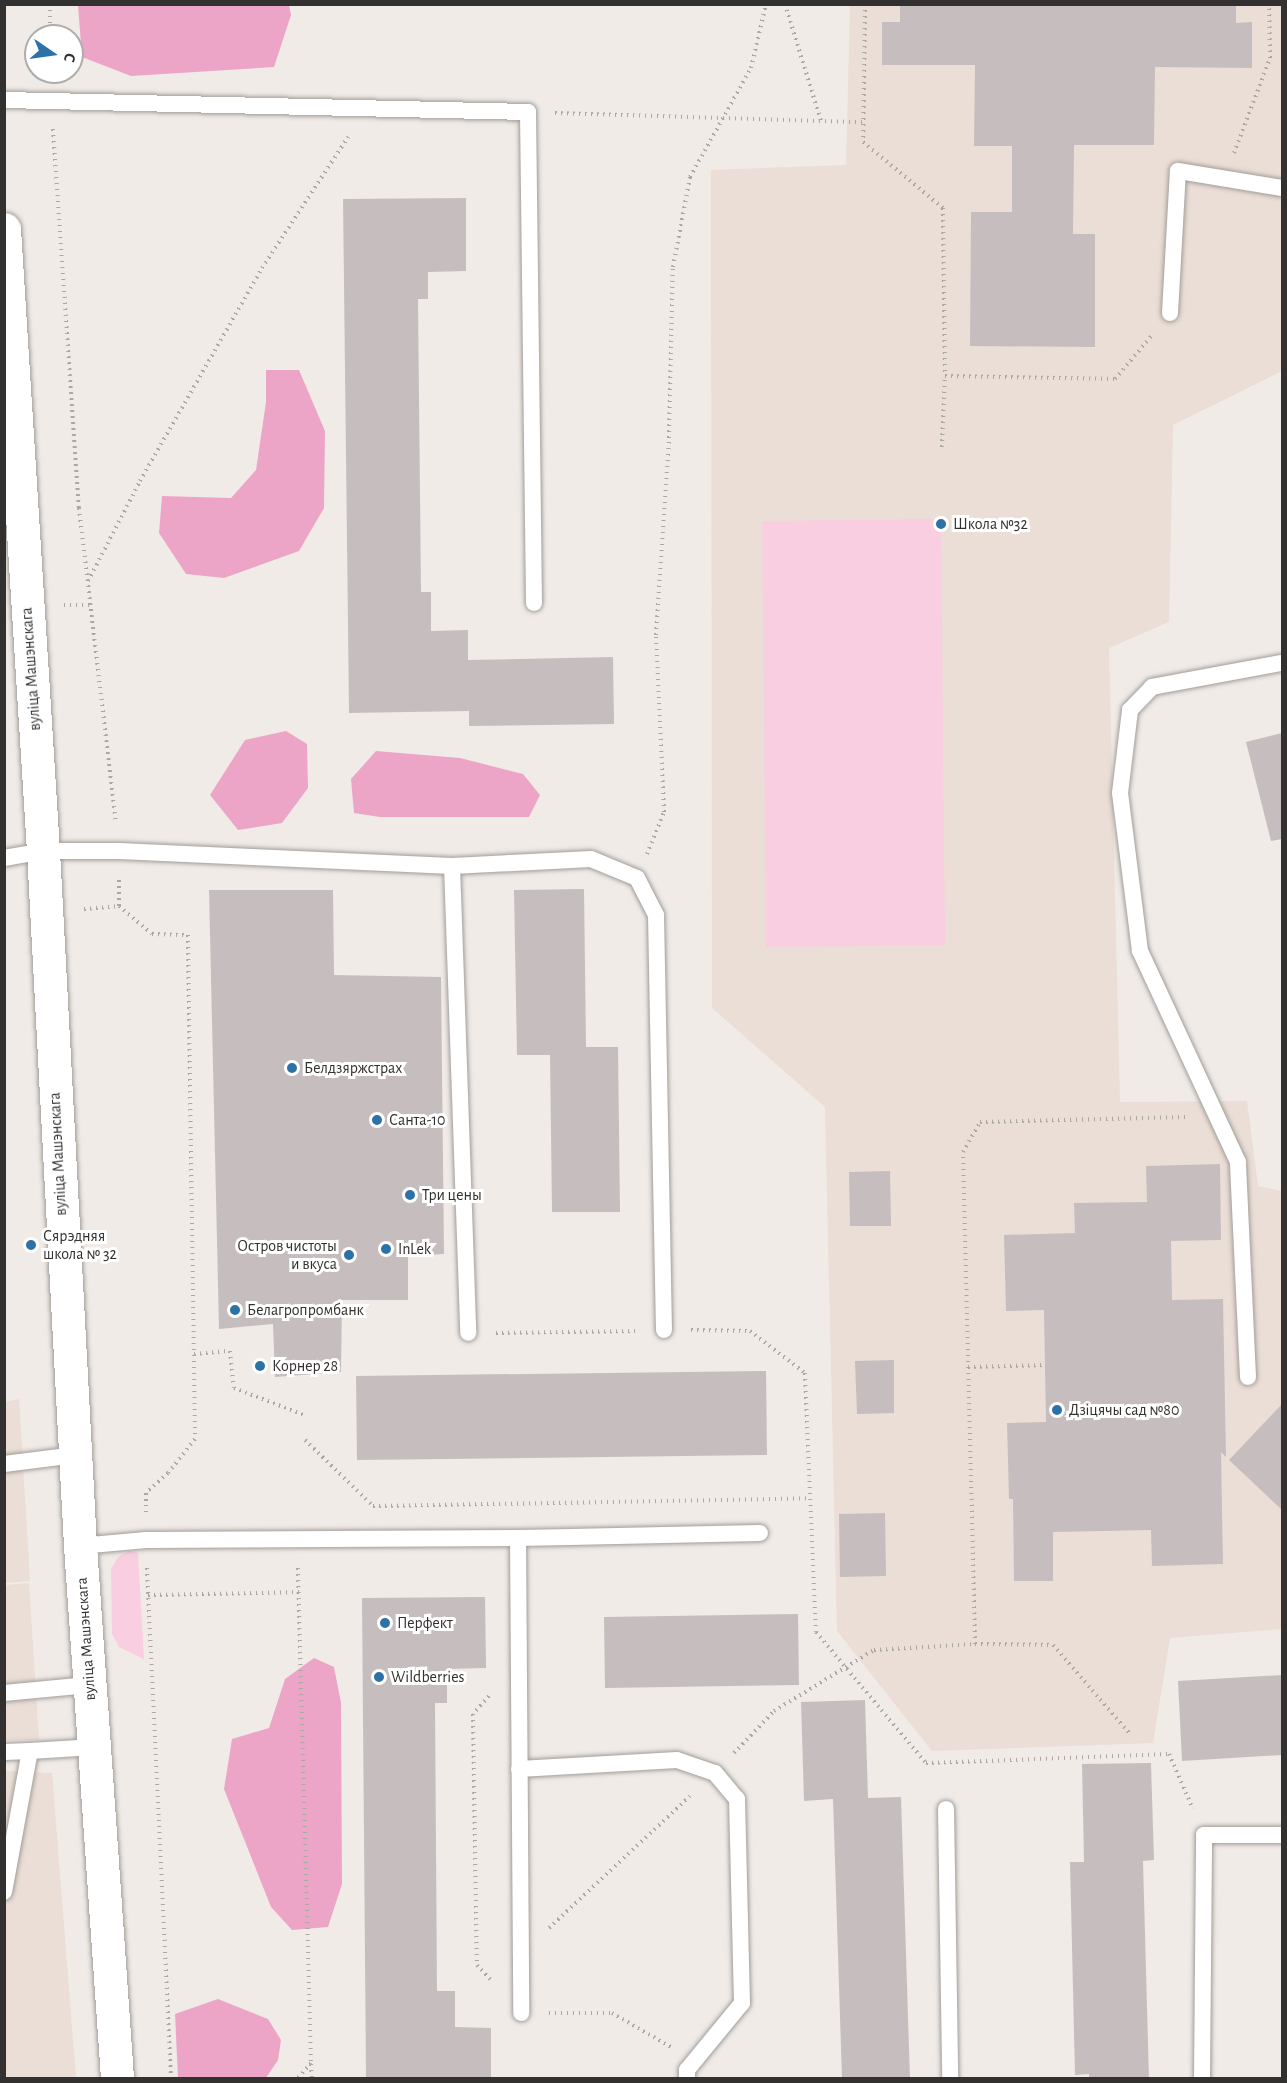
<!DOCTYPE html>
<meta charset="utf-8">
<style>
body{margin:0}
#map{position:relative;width:1287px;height:2083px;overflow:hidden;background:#f0ebe7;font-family:"Alegreya Sans",sans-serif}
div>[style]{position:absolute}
.built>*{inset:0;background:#eaded6}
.green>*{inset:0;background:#facee1}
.forest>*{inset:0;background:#eda5c7}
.building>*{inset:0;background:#c6bebe}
.path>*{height:4px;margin-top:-2px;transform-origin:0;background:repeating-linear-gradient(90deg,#aba7a3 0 1.5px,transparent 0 6px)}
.roads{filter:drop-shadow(0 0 2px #a29d99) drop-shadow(0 0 2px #a29d99)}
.service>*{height:16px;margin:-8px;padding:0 8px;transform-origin:8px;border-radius:8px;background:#fff}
.secondary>*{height:33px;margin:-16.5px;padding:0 16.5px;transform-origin:16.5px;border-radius:16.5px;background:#fff}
.dots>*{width:16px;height:16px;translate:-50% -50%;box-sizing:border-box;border:3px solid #fff;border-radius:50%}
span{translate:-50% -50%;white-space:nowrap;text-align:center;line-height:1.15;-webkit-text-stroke:6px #fff;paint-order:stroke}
.poi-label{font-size:16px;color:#33312f}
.left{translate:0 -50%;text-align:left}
.right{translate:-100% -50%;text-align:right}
.street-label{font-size:16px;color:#33312f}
.frame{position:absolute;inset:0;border:6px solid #33312f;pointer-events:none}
.north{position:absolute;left:24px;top:24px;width:60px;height:60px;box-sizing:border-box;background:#fff;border:2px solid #adadac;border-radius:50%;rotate:103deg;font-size:16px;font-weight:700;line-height:24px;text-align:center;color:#33312f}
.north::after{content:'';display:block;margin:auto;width:21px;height:27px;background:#2d72a7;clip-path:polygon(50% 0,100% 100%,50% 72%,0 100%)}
</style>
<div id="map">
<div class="built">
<div style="clip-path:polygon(850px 5px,1282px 5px,1282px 371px,1173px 425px,1169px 622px,1109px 648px,1120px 1102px,1247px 1101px,1258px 1186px,1282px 1191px,1282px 1629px,1170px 1638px,1153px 1743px,932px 1751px,837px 1631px,825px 1107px,712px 1008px,711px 170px,846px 165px)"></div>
<div style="clip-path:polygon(19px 1399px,30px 1581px,5px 1583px,5px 1402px)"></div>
<div style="clip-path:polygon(29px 1583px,39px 1740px,5px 1740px,5px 1585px)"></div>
<div style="clip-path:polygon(5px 1771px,52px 1773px,76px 2078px,5px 2078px)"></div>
</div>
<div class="green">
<div style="clip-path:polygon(941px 519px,945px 945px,766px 947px,762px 521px)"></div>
<div style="clip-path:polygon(129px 1551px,138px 1553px,144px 1659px,119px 1647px,112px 1634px,111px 1569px,118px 1557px)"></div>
</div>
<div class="forest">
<div style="clip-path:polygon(78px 5px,289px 5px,291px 15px,274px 67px,131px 76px,82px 57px)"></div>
<div style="clip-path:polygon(266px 370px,299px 370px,325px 431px,324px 508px,299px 551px,224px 578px,186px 574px,159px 533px,162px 496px,231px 498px,256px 470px,266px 402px)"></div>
<div style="clip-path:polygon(286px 731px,307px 744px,308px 788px,282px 823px,238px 830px,210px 795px,245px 740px)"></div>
<div style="clip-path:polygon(376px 751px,460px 758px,523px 774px,540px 795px,529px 817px,380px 817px,354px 813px,351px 779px)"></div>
<div style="clip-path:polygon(314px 1658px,334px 1667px,341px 1703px,342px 1884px,328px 1927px,292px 1930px,271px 1907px,224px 1789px,232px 1739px,269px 1728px,285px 1679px)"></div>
<div style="clip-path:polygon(218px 1999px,268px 2019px,281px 2040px,278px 2060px,266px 2078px,178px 2078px,175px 2014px)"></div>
</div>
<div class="building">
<div style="clip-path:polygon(900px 4px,1236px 4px,1236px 23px,1252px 22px,1252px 68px,1155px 67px,1154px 145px,1074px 145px,1073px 234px,1095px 234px,1095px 347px,970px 346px,971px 212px,1012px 212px,1012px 146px,974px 146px,975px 65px,882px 65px,882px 22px,900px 22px)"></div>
<div style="clip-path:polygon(466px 198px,466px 271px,428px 272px,428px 299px,418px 299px,421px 592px,431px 592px,431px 631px,468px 630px,468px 660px,613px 657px,614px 724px,469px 726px,469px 711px,349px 713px,343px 199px)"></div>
<div style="clip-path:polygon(1282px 733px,1282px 839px,1271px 841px,1246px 742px)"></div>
<div style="clip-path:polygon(584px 889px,586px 1047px,618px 1047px,620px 1212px,552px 1212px,550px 1055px,517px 1055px,514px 890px)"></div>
<div style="clip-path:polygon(209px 890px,333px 890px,334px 975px,441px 977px,444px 1254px,408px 1256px,408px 1300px,342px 1300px,341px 1372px,275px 1377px,273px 1324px,219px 1329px)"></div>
<div style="clip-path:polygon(1220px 1164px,1221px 1240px,1171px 1241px,1172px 1300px,1223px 1299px,1226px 1457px,1221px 1452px,1223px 1564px,1152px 1566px,1151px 1530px,1053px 1532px,1053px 1581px,1014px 1581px,1013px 1499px,1009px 1499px,1007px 1423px,1046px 1422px,1044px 1310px,1006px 1311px,1004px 1235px,1075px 1233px,1074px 1203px,1147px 1202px,1146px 1166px)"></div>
<div style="clip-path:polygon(890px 1171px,891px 1226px,850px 1226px,849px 1172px)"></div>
<div style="clip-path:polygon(894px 1360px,894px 1413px,857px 1414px,855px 1361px)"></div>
<div style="clip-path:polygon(766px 1371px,767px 1455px,357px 1460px,356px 1376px)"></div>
<div style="clip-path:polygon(1282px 1404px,1282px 1510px,1229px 1460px)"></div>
<div style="clip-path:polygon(885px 1513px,886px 1576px,840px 1577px,839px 1514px)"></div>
<div style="clip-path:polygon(485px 1597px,486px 1668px,447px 1669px,447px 1703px,435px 1703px,437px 1991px,455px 1991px,455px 2027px,491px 2028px,491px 2079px,366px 2079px,362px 1598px)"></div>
<div style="clip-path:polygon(798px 1614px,799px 1685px,605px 1688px,604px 1617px)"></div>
<div style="clip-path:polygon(1282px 1675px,1282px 1755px,1182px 1761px,1178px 1681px)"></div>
<div style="clip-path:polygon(865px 1700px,868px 1798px,901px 1797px,910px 2079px,842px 2079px,833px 1799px,804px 1801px,801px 1702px)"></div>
<div style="clip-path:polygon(1151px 1763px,1154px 1860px,1143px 1861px,1149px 2079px,1089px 2079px,1089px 2074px,1075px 2075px,1070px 1862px,1084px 1862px,1082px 1764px)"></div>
</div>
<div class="path">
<div style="left:50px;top:4px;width:32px;rotate:90deg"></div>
<div style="left:785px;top:4px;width:122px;rotate:72.9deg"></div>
<div style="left:865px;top:4px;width:138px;rotate:90.8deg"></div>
<div style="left:863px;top:142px;width:104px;rotate:39.5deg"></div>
<div style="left:943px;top:208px;width:168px;rotate:89.3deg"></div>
<div style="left:945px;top:376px;width:170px;rotate:1deg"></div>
<div style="left:1115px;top:379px;width:59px;rotate:-49.8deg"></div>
<div style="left:555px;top:113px;width:308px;rotate:1.7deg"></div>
<div style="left:53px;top:129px;width:380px;rotate:86.1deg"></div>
<div style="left:79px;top:508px;width:318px;rotate:83.3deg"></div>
<div style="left:1234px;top:153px;width:102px;rotate:-69.2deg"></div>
<div style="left:1270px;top:58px;width:54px;rotate:-91.1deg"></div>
<div style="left:942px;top:447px;width:71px;rotate:-87.6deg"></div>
<div style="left:88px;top:581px;width:113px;rotate:-62.5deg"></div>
<div style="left:140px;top:481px;width:245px;rotate:-60.2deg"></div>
<div style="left:262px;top:268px;width:157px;rotate:-56.7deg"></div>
<div style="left:64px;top:605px;width:27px"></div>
<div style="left:647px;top:854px;width:45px;rotate:-68deg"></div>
<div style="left:664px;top:812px;width:177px;rotate:-92.6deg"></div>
<div style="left:656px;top:635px;width:197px;rotate:-86.2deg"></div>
<div style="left:669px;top:438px;width:171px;rotate:-88.7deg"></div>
<div style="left:673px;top:267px;width:92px;rotate:-79.3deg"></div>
<div style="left:690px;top:177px;width:125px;rotate:-60.8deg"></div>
<div style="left:751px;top:68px;width:66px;rotate:-76.8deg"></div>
<div style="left:119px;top:906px;width:43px;rotate:40.3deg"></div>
<div style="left:152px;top:934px;width:36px;rotate:2deg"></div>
<div style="left:188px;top:935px;width:504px;rotate:89.2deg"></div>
<div style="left:195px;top:1439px;width:43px;rotate:128.5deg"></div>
<div style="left:168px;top:1473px;width:30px;rotate:138deg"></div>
<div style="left:146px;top:1493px;width:19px;rotate:90deg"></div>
<div style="left:84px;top:909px;width:35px;rotate:-5deg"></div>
<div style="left:119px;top:906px;width:27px;rotate:-90deg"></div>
<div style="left:691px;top:1330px;width:59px;rotate:1deg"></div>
<div style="left:750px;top:1331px;width:69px;rotate:37.4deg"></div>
<div style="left:805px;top:1373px;width:259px;rotate:87.6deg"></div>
<div style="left:816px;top:1632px;width:171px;rotate:50deg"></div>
<div style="left:926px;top:1763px;width:243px;rotate:-2.1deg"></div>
<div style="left:1169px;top:1754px;width:60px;rotate:66.4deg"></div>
<div style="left:496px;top:1333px;width:139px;rotate:-0.8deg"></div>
<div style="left:194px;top:1354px;width:36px;rotate:-5deg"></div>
<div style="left:230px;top:1351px;width:37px;rotate:84deg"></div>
<div style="left:234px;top:1388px;width:75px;rotate:21.1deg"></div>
<div style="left:968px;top:1367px;width:77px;rotate:-1.5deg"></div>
<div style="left:305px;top:1440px;width:95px;rotate:44.1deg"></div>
<div style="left:373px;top:1506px;width:437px;rotate:-1deg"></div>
<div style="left:147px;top:1568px;width:511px;rotate:87.31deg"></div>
<div style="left:298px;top:1568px;width:495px;rotate:88.5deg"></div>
<div style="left:311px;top:2063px;width:20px;rotate:131deg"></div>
<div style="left:148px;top:1595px;width:151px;rotate:-1.1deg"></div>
<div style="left:975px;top:1644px;width:78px;rotate:0.7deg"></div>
<div style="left:1053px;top:1645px;width:119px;rotate:49.1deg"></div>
<div style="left:489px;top:1696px;width:24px;rotate:132deg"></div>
<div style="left:473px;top:1714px;width:251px;rotate:89.1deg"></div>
<div style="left:477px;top:1965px;width:23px;rotate:47deg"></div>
<div style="left:734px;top:1753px;width:58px;rotate:-46.4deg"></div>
<div style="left:774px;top:1711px;width:117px;rotate:-31.4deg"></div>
<div style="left:874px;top:1650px;width:101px;rotate:-3.4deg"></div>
<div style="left:975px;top:1644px;width:492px;rotate:-91.4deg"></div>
<div style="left:963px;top:1152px;width:34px;rotate:-60deg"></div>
<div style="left:980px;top:1122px;width:206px;rotate:-1.4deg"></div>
<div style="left:549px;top:1928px;width:193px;rotate:-43.1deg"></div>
<div style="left:549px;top:2013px;width:63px"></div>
<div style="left:612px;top:2013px;width:68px;rotate:30deg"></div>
<div style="left:311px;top:2064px;width:14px;rotate:86deg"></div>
</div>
<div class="roads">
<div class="service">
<div style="left:4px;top:100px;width:524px;rotate:1.31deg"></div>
<div style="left:528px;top:112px;width:491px;rotate:89.3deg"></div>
<div style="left:1170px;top:313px;width:142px;rotate:-86.8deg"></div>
<div style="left:1178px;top:171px;width:105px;rotate:9.3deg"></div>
<div style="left:4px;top:858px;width:40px;rotate:-10deg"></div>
<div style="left:43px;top:851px;width:76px"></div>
<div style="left:119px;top:851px;width:333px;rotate:2.6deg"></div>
<div style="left:452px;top:866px;width:139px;rotate:-2.9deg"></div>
<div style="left:591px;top:859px;width:50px;rotate:22.4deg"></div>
<div style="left:637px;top:878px;width:42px;rotate:62.8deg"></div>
<div style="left:656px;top:915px;width:415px;rotate:88.9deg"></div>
<div style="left:452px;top:866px;width:467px;rotate:88deg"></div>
<div style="left:1248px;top:1377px;width:215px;rotate:-92.7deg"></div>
<div style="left:1238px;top:1162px;width:233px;rotate:-114.9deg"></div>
<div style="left:1140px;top:951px;width:159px;rotate:-97.2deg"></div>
<div style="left:1120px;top:793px;width:84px;rotate:-83.1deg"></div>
<div style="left:1130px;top:710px;width:32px;rotate:-46deg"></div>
<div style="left:1152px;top:687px;width:132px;rotate:-10.5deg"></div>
<div style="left:4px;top:1464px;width:72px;rotate:-7.2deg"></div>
<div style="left:518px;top:1538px;width:475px;rotate:89.6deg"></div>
<div style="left:80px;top:1546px;width:66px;rotate:-5.2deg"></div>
<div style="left:146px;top:1540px;width:372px;rotate:-0.3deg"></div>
<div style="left:518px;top:1538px;width:242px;rotate:-1.2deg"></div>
<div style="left:4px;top:1693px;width:85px;rotate:-5.4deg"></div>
<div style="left:4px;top:1752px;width:26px;rotate:-2deg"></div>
<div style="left:519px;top:1769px;width:158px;rotate:-3.3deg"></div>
<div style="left:677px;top:1760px;width:40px;rotate:18.9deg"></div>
<div style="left:715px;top:1773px;width:34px;rotate:50deg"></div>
<div style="left:737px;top:1799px;width:204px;rotate:88.6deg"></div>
<div style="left:742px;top:2003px;width:87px;rotate:129.4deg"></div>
<div style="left:687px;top:2070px;width:8px;rotate:90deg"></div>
<div style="left:946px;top:1809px;width:269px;rotate:89.1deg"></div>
<div style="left:4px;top:1892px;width:143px;rotate:-79.6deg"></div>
<div style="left:30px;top:1751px;width:65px;rotate:-3.5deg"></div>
<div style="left:1202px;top:2078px;width:243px;rotate:-89.5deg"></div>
<div style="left:1204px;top:1835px;width:78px"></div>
</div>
<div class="secondary">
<div style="left:4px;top:229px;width:623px;rotate:86.41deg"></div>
<div style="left:43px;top:851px;width:696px;rotate:86.95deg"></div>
<div style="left:80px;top:1546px;width:533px;rotate:86.02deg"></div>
</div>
</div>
<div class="dots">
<div style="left:941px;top:524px;background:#2d72a7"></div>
<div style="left:292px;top:1068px;background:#2d72a7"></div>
<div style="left:377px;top:1120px;background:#2d72a7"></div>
<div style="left:410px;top:1195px;background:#2d72a7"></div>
<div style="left:31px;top:1245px;background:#2d72a7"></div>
<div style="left:386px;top:1249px;background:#2d72a7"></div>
<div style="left:349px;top:1255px;background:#2d72a7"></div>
<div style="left:235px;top:1310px;background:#2d72a7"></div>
<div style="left:260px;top:1366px;background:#2d72a7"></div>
<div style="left:1057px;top:1410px;background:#2d72a7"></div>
<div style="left:385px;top:1623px;background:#2d72a7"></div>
<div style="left:379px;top:1677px;background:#2d72a7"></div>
</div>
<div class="poi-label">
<span class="left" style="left:953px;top:524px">Школа №32</span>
<span class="left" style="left:304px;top:1068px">Белдзяржстрах</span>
<span class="left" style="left:389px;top:1120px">Санта-10</span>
<span class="left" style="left:422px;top:1195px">Три цены</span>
<span class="left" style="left:43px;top:1245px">Сярэдняя<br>школа № 32</span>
<span class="right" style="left:337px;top:1255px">Остров чистоты<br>и вкуса</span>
<span class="left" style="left:398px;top:1249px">InLek</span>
<span class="left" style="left:247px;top:1310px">Белагропромбанк</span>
<span class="left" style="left:272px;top:1366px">Корнер 28</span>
<span class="left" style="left:1069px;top:1410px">Дзіцячы сад №80</span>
<span class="left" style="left:397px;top:1623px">Перфект</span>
<span class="left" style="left:391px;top:1677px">Wildberries</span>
</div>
<div class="street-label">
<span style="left:31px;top:669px;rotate:-94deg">вуліца Машэнскага</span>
<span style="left:58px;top:1154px;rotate:-93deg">вуліца Машэнскага</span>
<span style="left:86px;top:1639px;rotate:-94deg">вуліца Машэнскага</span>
</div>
<div class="frame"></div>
<div class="north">С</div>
</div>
